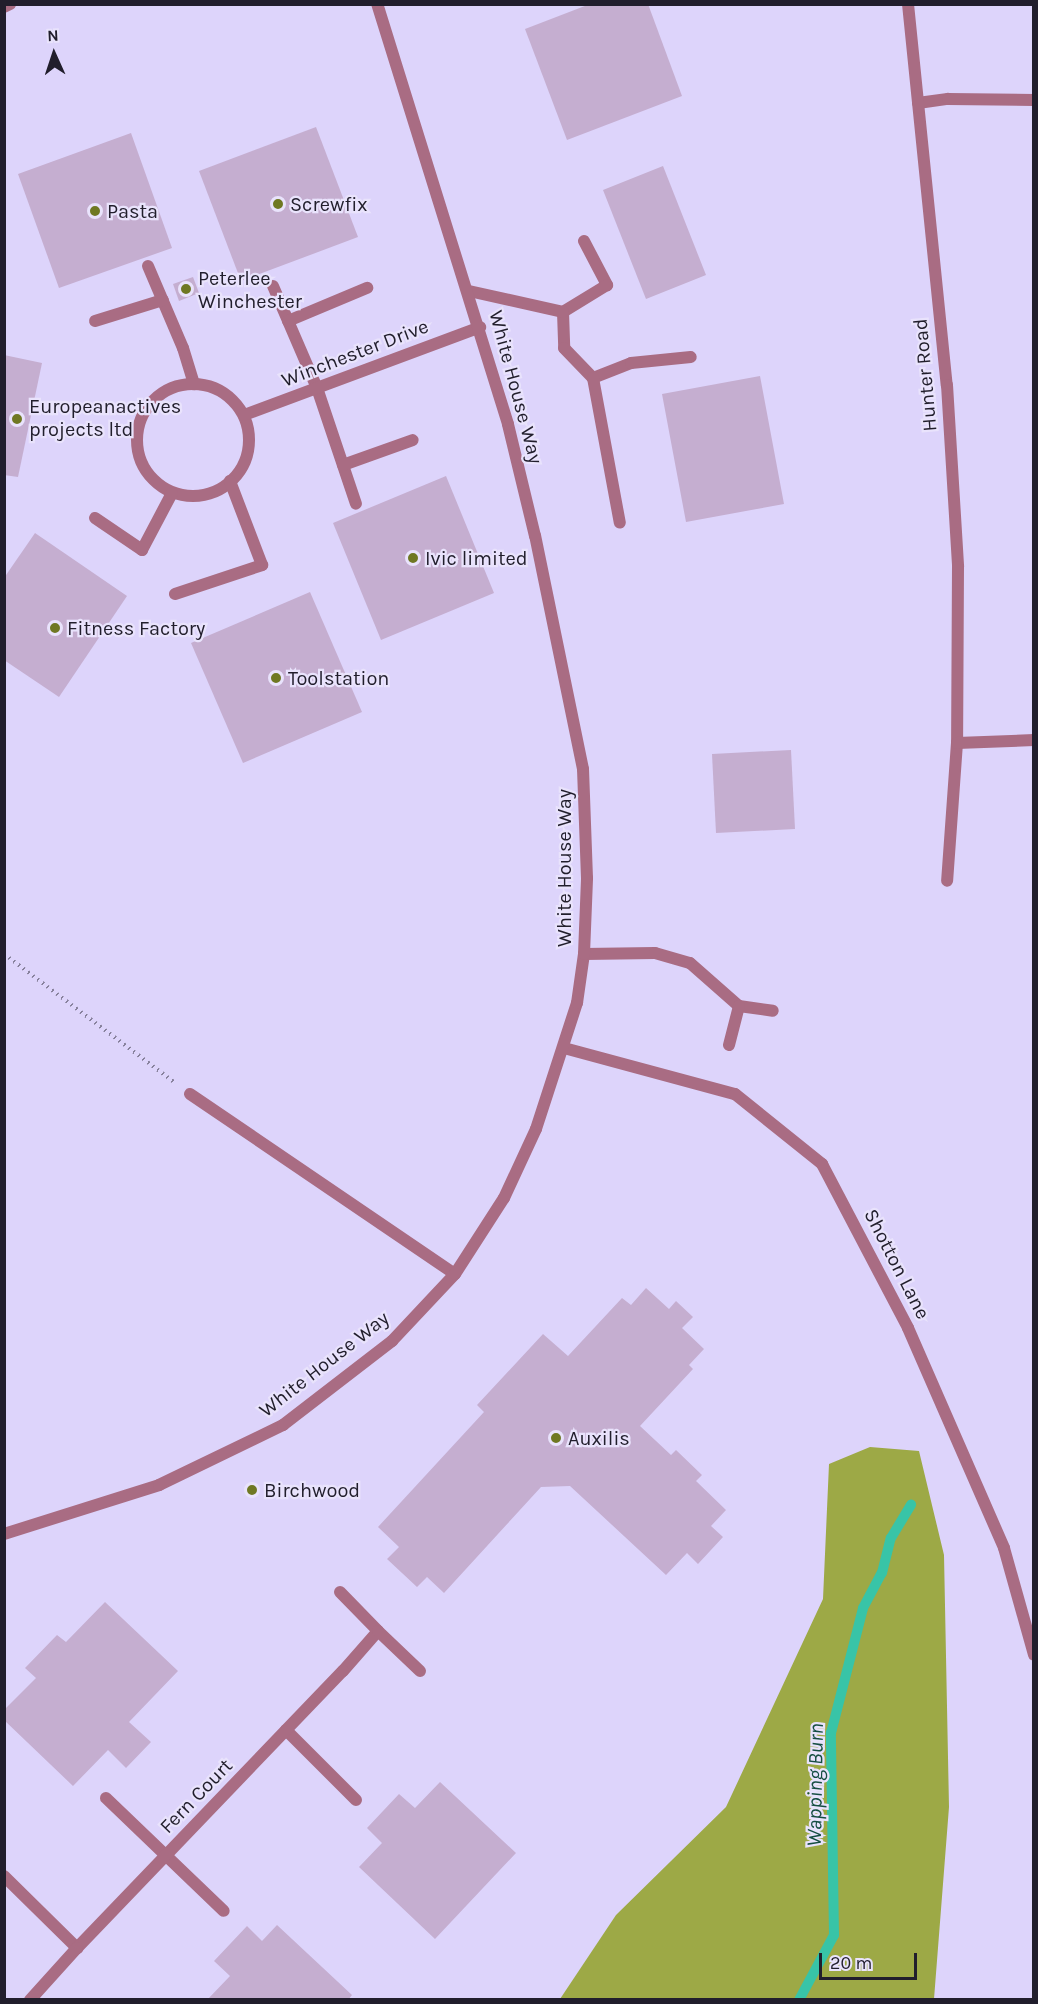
<!DOCTYPE html>
<style>
body{margin:0}
#map{position:relative;width:1038px;height:2004px;overflow:hidden;background:#ddd4fb;font-family:Karla,sans-serif}
div>[style]{position:absolute}
.forest>*{inset:0;background:#9da946}
.stream>*{height:10px;margin:-5px;padding:0 5px;transform-origin:5px;border-radius:5px;background:#38c4a7}
.building>*{inset:0;background:#c5aed0}
.path>*{height:4px;margin-top:-2px;transform-origin:0;background:repeating-linear-gradient(90deg,#87819c 0 1.5px,transparent 0 6px)}
.service>*{height:12px;margin:-6px;padding:0 6px;transform-origin:6px;border-radius:6px;background:#a96c83}
.service>.ring{margin:-6px;padding:0;box-sizing:content-box;background:none;border:12px solid #a96c83;border-radius:50%}
.minor>*{height:12px;margin:-6px;padding:0 6px;transform-origin:6px;border-radius:6px;background:#a96c83}
.dots>*{width:16px;height:16px;translate:-50% -50%;box-sizing:border-box;border:3px solid #e9e3fc;border-radius:50%}
span{translate:-50% -50%;white-space:nowrap;text-align:center;line-height:1.15;-webkit-text-stroke:4.5px #e9e3fc;paint-order:stroke}
.poi-label{font-size:20px;color:#211e2c}
.left{translate:0 -50%;text-align:left}
.street-label{font-size:20px;color:#211e2c}
.water-label{font-size:21px;color:#164e42;font-style:italic}
.frame{position:absolute;inset:0;border:6px solid #211e2c;pointer-events:none}
.north{position:absolute;left:24px;top:24px;width:60px;height:60px;-webkit-text-stroke:4px #e9e3fc;paint-order:stroke;rotate:357deg;font-size:16px;font-weight:700;line-height:24px;text-align:center;color:#211e2c}
.north::after{content:'';display:block;margin:auto;width:21px;height:27px;background:#211e2c;clip-path:polygon(50% 0,100% 100%,50% 72%,0 100%)}
.scale{position:absolute;left:819px;top:1953px;width:98px;height:27px;box-sizing:border-box;border:3px solid #211e2c;border-top:0;padding-left:8px;font-size:18px;line-height:21px;white-space:nowrap;color:#211e2c;-webkit-text-stroke:4px #e9e3fc;paint-order:stroke}
</style>
<div id="map">
<div class="forest">
<div style="clip-path:polygon(870px 1447px,919px 1451px,944px 1555px,949px 1807px,934px 1999px,560px 1999px,616px 1915px,726px 1807px,823px 1599px,829px 1464px)"></div>
</div>
<div class="stream">
<div style="left:799px;top:2000px;width:74px;rotate:-61.7deg"></div>
<div style="left:834px;top:1935px;width:202px;rotate:-90.9deg"></div>
<div style="left:831px;top:1733px;width:129px;rotate:-75.6deg"></div>
<div style="left:863px;top:1608px;width:40px;rotate:-62deg"></div>
<div style="left:882px;top:1573px;width:36px;rotate:-76deg"></div>
<div style="left:891px;top:1538px;width:39px;rotate:-59deg"></div>
</div>
<div class="building">
<div style="clip-path:polygon(590px 4px,648px 4px,682px 96px,567px 140px,525px 29px)"></div>
<div style="clip-path:polygon(316px 127px,358px 237px,241px 281px,199px 171px)"></div>
<div style="clip-path:polygon(131px 133px,172px 248px,59px 288px,18px 174px)"></div>
<div style="clip-path:polygon(663px 166px,706px 275px,646px 299px,603px 190px)"></div>
<div style="clip-path:polygon(193px 277px,199px 293px,179px 301px,173px 284px)"></div>
<div style="clip-path:polygon(4px 355px,42px 363px,18px 477px,4px 475px)"></div>
<div style="clip-path:polygon(760px 376px,784px 504px,686px 522px,662px 394px)"></div>
<div style="clip-path:polygon(446px 476px,494px 593px,381px 640px,333px 523px)"></div>
<div style="clip-path:polygon(35px 533px,127px 596px,59px 697px,4px 660px,4px 578px)"></div>
<div style="clip-path:polygon(310px 592px,362px 712px,243px 763px,191px 643px)"></div>
<div style="clip-path:polygon(791px 750px,795px 829px,716px 833px,712px 754px)"></div>
<div style="clip-path:polygon(646px 1288px,669px 1309px,676px 1301px,693px 1317px,682px 1328px,704px 1349px,689px 1365px,693px 1369px,640px 1426px,671px 1455px,676px 1450px,702px 1475px,696px 1481px,726px 1510px,711px 1526px,723px 1537px,698px 1564px,687px 1553px,666px 1575px,570px 1486px,541px 1487px,444px 1593px,427px 1577px,417px 1587px,387px 1559px,399px 1547px,378px 1527px,484px 1412px,477px 1405px,543px 1334px,568px 1356px,622px 1298px,631px 1305px)"></div>
<div style="clip-path:polygon(105px 1602px,178px 1671px,129px 1722px,151px 1742px,126px 1768px,108px 1750px,73px 1786px,4px 1720px,4px 1710px,36px 1678px,25px 1668px,57px 1635px,66px 1642px)"></div>
<div style="clip-path:polygon(440px 1782px,516px 1853px,435px 1939px,359px 1867px,382px 1843px,367px 1828px,399px 1794px,415px 1808px)"></div>
<div style="clip-path:polygon(277px 1925px,352px 1995px,348px 2000px,207px 2000px,230px 1976px,214px 1961px,247px 1926px,262px 1941px)"></div>
</div>
<div class="path">
<div style="left:4px;top:954px;width:213px;rotate:37deg"></div>
</div>
<div class="service">
<div style="left:4px;top:7px;width:7px;rotate:-27deg"></div>
<div style="left:918px;top:103px;width:30px;rotate:-8deg"></div>
<div style="left:948px;top:99px;width:86px;rotate:0.7deg"></div>
<div style="left:584px;top:241px;width:50px;rotate:62.4deg"></div>
<div style="left:607px;top:285px;width:52px;rotate:148.5deg"></div>
<div style="left:563px;top:312px;width:36px;rotate:88deg"></div>
<div style="left:564px;top:348px;width:42px;rotate:46deg"></div>
<div style="left:593px;top:378px;width:41px;rotate:-21.5deg"></div>
<div style="left:631px;top:363px;width:60px;rotate:-5.7deg"></div>
<div style="left:148px;top:266px;width:89px;rotate:66.9deg"></div>
<div style="left:183px;top:348px;width:38px;rotate:73deg"></div>
<div style="left:273px;top:286px;width:111px;rotate:66.7deg"></div>
<div style="left:317px;top:388px;width:122px;rotate:71.4deg"></div>
<div style="left:469px;top:291px;width:96px;rotate:12.6deg"></div>
<div style="left:95px;top:321px;width:71px;rotate:-17.2deg"></div>
<div style="left:288px;top:321px;width:86px;rotate:-22.7deg"></div>
<div style="left:593px;top:378px;width:147px;rotate:79.5deg"></div>
<div class="ring" style="left:137px;top:384px;width:100px;height:100px"></div>
<div style="left:244px;top:415px;width:252px;rotate:-20.4deg"></div>
<div style="left:343px;top:465px;width:74px;rotate:-19.7deg"></div>
<div style="left:95px;top:518px;width:57px;rotate:34.2deg"></div>
<div style="left:142px;top:550px;width:64px;rotate:-62.2deg"></div>
<div style="left:175px;top:594px;width:92px;rotate:-18.4deg"></div>
<div style="left:262px;top:565px;width:90px;rotate:-110.9deg"></div>
<div style="left:584px;top:954px;width:71px;rotate:-0.8deg"></div>
<div style="left:655px;top:953px;width:36px;rotate:16deg"></div>
<div style="left:690px;top:963px;width:65px;rotate:41.3deg"></div>
<div style="left:739px;top:1006px;width:34px;rotate:8deg"></div>
<div style="left:729px;top:1045px;width:40px;rotate:-75.6deg"></div>
<div style="left:340px;top:1592px;width:54px;rotate:45.7deg"></div>
<div style="left:343px;top:1671px;width:53px;rotate:-48.8deg"></div>
<div style="left:378px;top:1631px;width:58px;rotate:43.6deg"></div>
<div style="left:286px;top:1730px;width:99px;rotate:45deg"></div>
<div style="left:106px;top:1798px;width:163px;rotate:43.8deg"></div>
</div>
<div class="minor">
<div style="left:908px;top:4px;width:383px;rotate:84.2deg"></div>
<div style="left:947px;top:385px;width:182px;rotate:86.5deg"></div>
<div style="left:958px;top:567px;width:176px;rotate:90.3deg"></div>
<div style="left:957px;top:743px;width:138px;rotate:94.1deg"></div>
<div style="left:957px;top:743px;width:77px;rotate:-2.2deg"></div>
<div style="left:564px;top:1048px;width:177px;rotate:15.1deg"></div>
<div style="left:735px;top:1094px;width:112px;rotate:38.8deg"></div>
<div style="left:822px;top:1164px;width:185px;rotate:62.3deg"></div>
<div style="left:908px;top:1328px;width:240px;rotate:66.4deg"></div>
<div style="left:1004px;top:1548px;width:111px;rotate:74.3deg"></div>
<div style="left:190px;top:1094px;width:320px;rotate:34.2deg"></div>
<div style="left:4px;top:1534px;width:163px;rotate:-17.5deg"></div>
<div style="left:159px;top:1485px;width:138px;rotate:-25.8deg"></div>
<div style="left:283px;top:1425px;width:138px;rotate:-37.6deg"></div>
<div style="left:392px;top:1341px;width:92px;rotate:-46.8deg"></div>
<div style="left:455px;top:1274px;width:90px;rotate:-57.2deg"></div>
<div style="left:504px;top:1198px;width:76px;rotate:-65.1deg"></div>
<div style="left:536px;top:1129px;width:133px;rotate:-72deg"></div>
<div style="left:577px;top:1003px;width:49px;rotate:-81.9deg"></div>
<div style="left:584px;top:954px;width:76px;rotate:-87.7deg"></div>
<div style="left:587px;top:878px;width:109px;rotate:-92.1deg"></div>
<div style="left:583px;top:769px;width:238px;rotate:-101.6deg"></div>
<div style="left:535px;top:536px;width:115px;rotate:-103.6deg"></div>
<div style="left:508px;top:424px;width:440px;rotate:-107.3deg"></div>
<div style="left:4px;top:1876px;width:103px;rotate:44.6deg"></div>
<div style="left:77px;top:1948px;width:384px;rotate:-46.2deg"></div>
<div style="left:30px;top:2000px;width:70px;rotate:-47.9deg"></div>
</div>
<div class="dots">
<div style="left:278px;top:204px;background:#6f7823"></div>
<div style="left:95px;top:211px;background:#6f7823"></div>
<div style="left:186px;top:289px;background:#6f7823"></div>
<div style="left:17px;top:419px;background:#6f7823"></div>
<div style="left:413px;top:558px;background:#6f7823"></div>
<div style="left:55px;top:628px;background:#6f7823"></div>
<div style="left:276px;top:678px;background:#6f7823"></div>
<div style="left:556px;top:1438px;background:#6f7823"></div>
<div style="left:252px;top:1490px;background:#6f7823"></div>
</div>
<div class="poi-label">
<span class="left" style="left:290px;top:204px">Screwfix</span>
<span class="left" style="left:107px;top:211px">Pasta</span>
<span class="left" style="left:198px;top:290px">Peterlee<br>Winchester</span>
<span class="left" style="left:29px;top:418px">Europeanactives<br>projects ltd</span>
<span class="left" style="left:425px;top:558px">Ivic limited</span>
<span class="left" style="left:67px;top:628px">Fitness Factory</span>
<span class="left" style="left:288px;top:678px">Toolstation</span>
<span class="left" style="left:568px;top:1438px">Auxilis</span>
<span class="left" style="left:264px;top:1490px">Birchwood</span>
</div>
<div class="street-label">
<span style="left:355px;top:353px;rotate:-21deg">Winchester Drive</span>
<span style="left:925px;top:375px;rotate:-95deg">Hunter Road</span>
<span style="left:516px;top:387px;rotate:75deg">White House Way</span>
<span style="left:564px;top:868px;rotate:-90deg">White House Way</span>
<span style="left:897px;top:1264px;rotate:63deg">Shotton Lane</span>
<span style="left:324px;top:1364px;rotate:-38deg">White House Way</span>
<span style="left:196px;top:1796px;rotate:-46deg">Fern Court</span>
</div>
<div class="water-label">
<span style="left:815px;top:1785px;rotate:-89deg">Wapping Burn</span>
</div>
<div class="frame"></div>
<div class="north">N</div>
<div class="scale">20 m</div>
</div>
